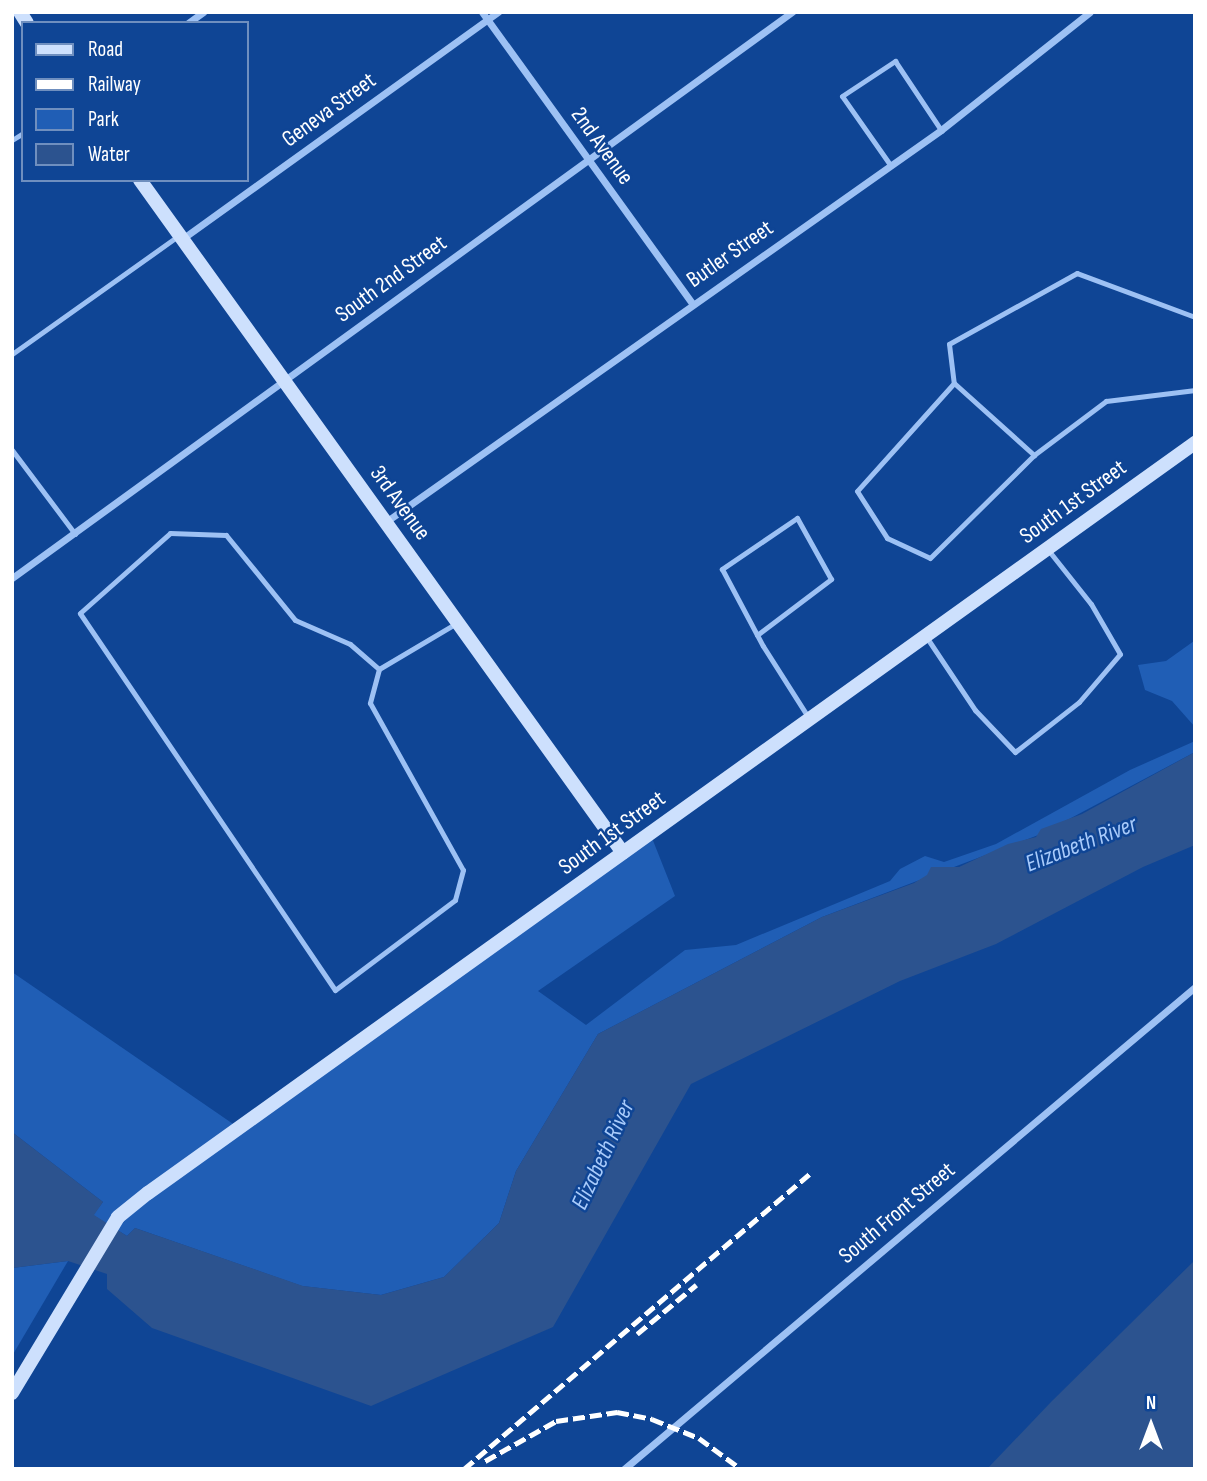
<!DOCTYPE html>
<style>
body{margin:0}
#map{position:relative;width:1207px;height:1481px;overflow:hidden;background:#0f4595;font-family:"Sofia Sans Condensed",sans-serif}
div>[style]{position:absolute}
.green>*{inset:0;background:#205eb5}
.water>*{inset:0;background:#2c538f}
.lane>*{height:5px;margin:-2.5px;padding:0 2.5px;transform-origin:2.5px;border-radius:2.5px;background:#9dc1f4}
.street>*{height:7px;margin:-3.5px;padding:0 3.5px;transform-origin:3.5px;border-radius:3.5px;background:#9dc1f4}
.secondary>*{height:14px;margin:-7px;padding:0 7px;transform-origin:7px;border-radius:7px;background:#cde0fd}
.rail>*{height:4.5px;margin-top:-2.25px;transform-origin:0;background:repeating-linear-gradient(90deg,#fff 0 12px,transparent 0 17px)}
span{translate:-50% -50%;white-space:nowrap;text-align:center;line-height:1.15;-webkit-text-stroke:5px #0f4595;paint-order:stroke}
.street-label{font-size:23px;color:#fff}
.water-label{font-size:24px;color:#a9cbfb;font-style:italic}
.frame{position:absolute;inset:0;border:14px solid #fff;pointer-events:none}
.legend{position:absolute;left:21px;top:21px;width:228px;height:161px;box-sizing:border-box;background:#0f4595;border:2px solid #6f8fbf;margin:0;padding:9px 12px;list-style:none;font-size:21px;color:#fff}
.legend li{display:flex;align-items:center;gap:14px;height:35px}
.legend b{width:35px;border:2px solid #6f8fbf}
.north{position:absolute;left:1116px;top:1390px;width:70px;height:70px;-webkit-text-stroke:5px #0f4595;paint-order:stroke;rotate:0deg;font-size:19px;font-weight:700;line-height:28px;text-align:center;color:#fff}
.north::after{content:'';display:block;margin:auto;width:24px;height:32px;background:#fff;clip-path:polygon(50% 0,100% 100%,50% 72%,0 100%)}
</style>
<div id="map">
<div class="green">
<div style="clip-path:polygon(1194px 641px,1195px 642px,1195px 727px,1172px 701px,1145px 690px,1138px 665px,1166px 661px)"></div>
<div style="clip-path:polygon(1195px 741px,1195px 752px,1041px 834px,822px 917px,598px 1034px,516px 1171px,499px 1223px,444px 1277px,381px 1295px,302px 1286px,135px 1228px,127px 1236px,93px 1215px,103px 1202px,12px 1132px,12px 972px,239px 1128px,652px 838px,675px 896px,538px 991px,586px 1025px,685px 950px,736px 945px,890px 881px,900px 869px,925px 856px,944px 862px,996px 844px,1130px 770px)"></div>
<div style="clip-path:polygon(68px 1261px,12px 1356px,12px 1268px)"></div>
</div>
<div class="water">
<div style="clip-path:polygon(1195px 752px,1195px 845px,1143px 867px,996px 944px,900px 981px,691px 1084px,553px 1327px,371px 1406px,152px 1328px,107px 1289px,107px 1274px,68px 1261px,12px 1268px,12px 1132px,103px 1202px,94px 1215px,127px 1236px,135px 1228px,303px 1286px,381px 1295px,444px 1277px,499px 1223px,516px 1171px,598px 1034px,822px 917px,914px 883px,927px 875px,931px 867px,959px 867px,1008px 844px,1036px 837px,1041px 829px,1082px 814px)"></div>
<div style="clip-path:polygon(1195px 1260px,1195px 1469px,987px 1469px,1051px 1402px)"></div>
</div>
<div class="lane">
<div style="left:12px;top:140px;width:13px;rotate:-32deg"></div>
<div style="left:891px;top:166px;width:85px;rotate:-125deg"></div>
<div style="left:842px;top:96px;width:64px;rotate:-33.4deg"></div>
<div style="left:895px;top:61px;width:83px;rotate:56.3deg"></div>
<div style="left:1195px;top:317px;width:126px;rotate:-159.6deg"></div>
<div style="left:1077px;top:273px;width:146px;rotate:151deg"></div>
<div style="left:949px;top:344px;width:39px;rotate:83deg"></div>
<div style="left:954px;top:383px;width:145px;rotate:131.9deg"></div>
<div style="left:857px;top:491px;width:56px;rotate:57.4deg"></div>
<div style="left:887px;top:538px;width:47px;rotate:24.9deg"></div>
<div style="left:930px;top:558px;width:146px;rotate:-44.7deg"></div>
<div style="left:1034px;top:455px;width:90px;rotate:-36.9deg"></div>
<div style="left:1106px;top:401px;width:90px;rotate:-7deg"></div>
<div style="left:12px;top:354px;width:204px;rotate:-35.4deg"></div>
<div style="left:954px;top:383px;width:108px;rotate:42deg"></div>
<div style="left:12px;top:450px;width:105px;rotate:53.1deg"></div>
<div style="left:757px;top:635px;width:93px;rotate:-37.1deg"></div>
<div style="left:831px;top:579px;width:70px;rotate:-119.1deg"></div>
<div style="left:797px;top:518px;width:91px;rotate:145.8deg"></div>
<div style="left:722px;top:569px;width:87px;rotate:62deg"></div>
<div style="left:763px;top:646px;width:84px;rotate:57.6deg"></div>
<div style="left:927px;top:638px;width:87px;rotate:56.3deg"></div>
<div style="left:975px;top:710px;width:58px;rotate:46.4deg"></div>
<div style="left:1015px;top:752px;width:81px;rotate:-38deg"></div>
<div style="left:1079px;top:702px;width:63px;rotate:-49.5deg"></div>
<div style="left:1120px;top:654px;width:58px;rotate:-120.1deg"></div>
<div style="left:1091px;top:604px;width:68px;rotate:-128.4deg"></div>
<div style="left:379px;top:669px;width:35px;rotate:105deg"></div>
<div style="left:370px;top:703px;width:191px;rotate:60.9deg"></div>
<div style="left:463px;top:870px;width:31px;rotate:105deg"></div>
<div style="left:455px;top:900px;width:150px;rotate:143.1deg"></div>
<div style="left:335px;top:990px;width:455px;rotate:-124.1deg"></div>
<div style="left:80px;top:613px;width:120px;rotate:-41.6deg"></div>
<div style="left:170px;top:533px;width:56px;rotate:2deg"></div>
<div style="left:226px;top:535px;width:109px;rotate:50.9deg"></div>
<div style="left:295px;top:620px;width:60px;rotate:23.6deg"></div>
<div style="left:350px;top:644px;width:38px;rotate:41deg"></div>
<div style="left:379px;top:669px;width:88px;rotate:-30.6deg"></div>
</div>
<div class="street">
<div style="left:482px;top:12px;width:359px;rotate:54.2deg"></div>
<div style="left:188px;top:23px;width:19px;rotate:-36deg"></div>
<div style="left:182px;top:239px;width:389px;rotate:-35.7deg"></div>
<div style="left:387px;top:521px;width:678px;rotate:-35.21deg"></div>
<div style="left:941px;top:130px;width:190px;rotate:-38.4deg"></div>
<div style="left:12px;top:578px;width:964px;rotate:-35.97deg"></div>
<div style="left:624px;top:1469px;width:747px;rotate:-40.17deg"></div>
</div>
<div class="secondary">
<div style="left:20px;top:12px;width:13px;rotate:58deg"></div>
<div style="left:140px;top:180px;width:828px;rotate:54.33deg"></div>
<div style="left:12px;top:1393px;width:205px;rotate:-58.9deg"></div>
<div style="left:118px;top:1217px;width:38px;rotate:-39deg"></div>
<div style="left:148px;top:1193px;width:1288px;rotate:-35.62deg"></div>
</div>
<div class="rail">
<div style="left:637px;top:1334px;width:77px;rotate:-39.7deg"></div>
<div style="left:485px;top:1461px;width:81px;rotate:-29.4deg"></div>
<div style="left:556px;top:1421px;width:62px;rotate:-8.4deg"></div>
<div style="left:617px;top:1412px;width:36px;rotate:11deg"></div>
<div style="left:652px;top:1419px;width:51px;rotate:22deg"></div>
<div style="left:699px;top:1438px;width:52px;rotate:36.4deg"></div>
<div style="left:464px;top:1469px;width:454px;rotate:-40.5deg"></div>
</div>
<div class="street-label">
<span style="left:329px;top:110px;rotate:-36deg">Geneva Street</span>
<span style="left:602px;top:146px;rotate:54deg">2nd Avenue</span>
<span style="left:730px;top:254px;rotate:-35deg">Butler Street</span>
<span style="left:391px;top:279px;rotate:-36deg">South 2nd Street</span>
<span style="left:1073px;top:502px;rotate:-36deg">South 1st Street</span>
<span style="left:400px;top:503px;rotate:54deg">3rd Avenue</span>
<span style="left:612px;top:833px;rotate:-36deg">South 1st Street</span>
<span style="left:897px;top:1213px;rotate:-40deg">South Front Street</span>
</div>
<div class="water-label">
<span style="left:1081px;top:844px;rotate:-21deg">Elizabeth River</span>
<span style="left:603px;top:1155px;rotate:-65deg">Elizabeth River</span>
</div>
<div class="frame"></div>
<ul class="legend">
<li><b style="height:9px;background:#cde0fd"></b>Road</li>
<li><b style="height:9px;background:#fff"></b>Railway</li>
<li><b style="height:19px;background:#205eb5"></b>Park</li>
<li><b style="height:19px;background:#2c538f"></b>Water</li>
</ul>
<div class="north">N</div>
</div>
